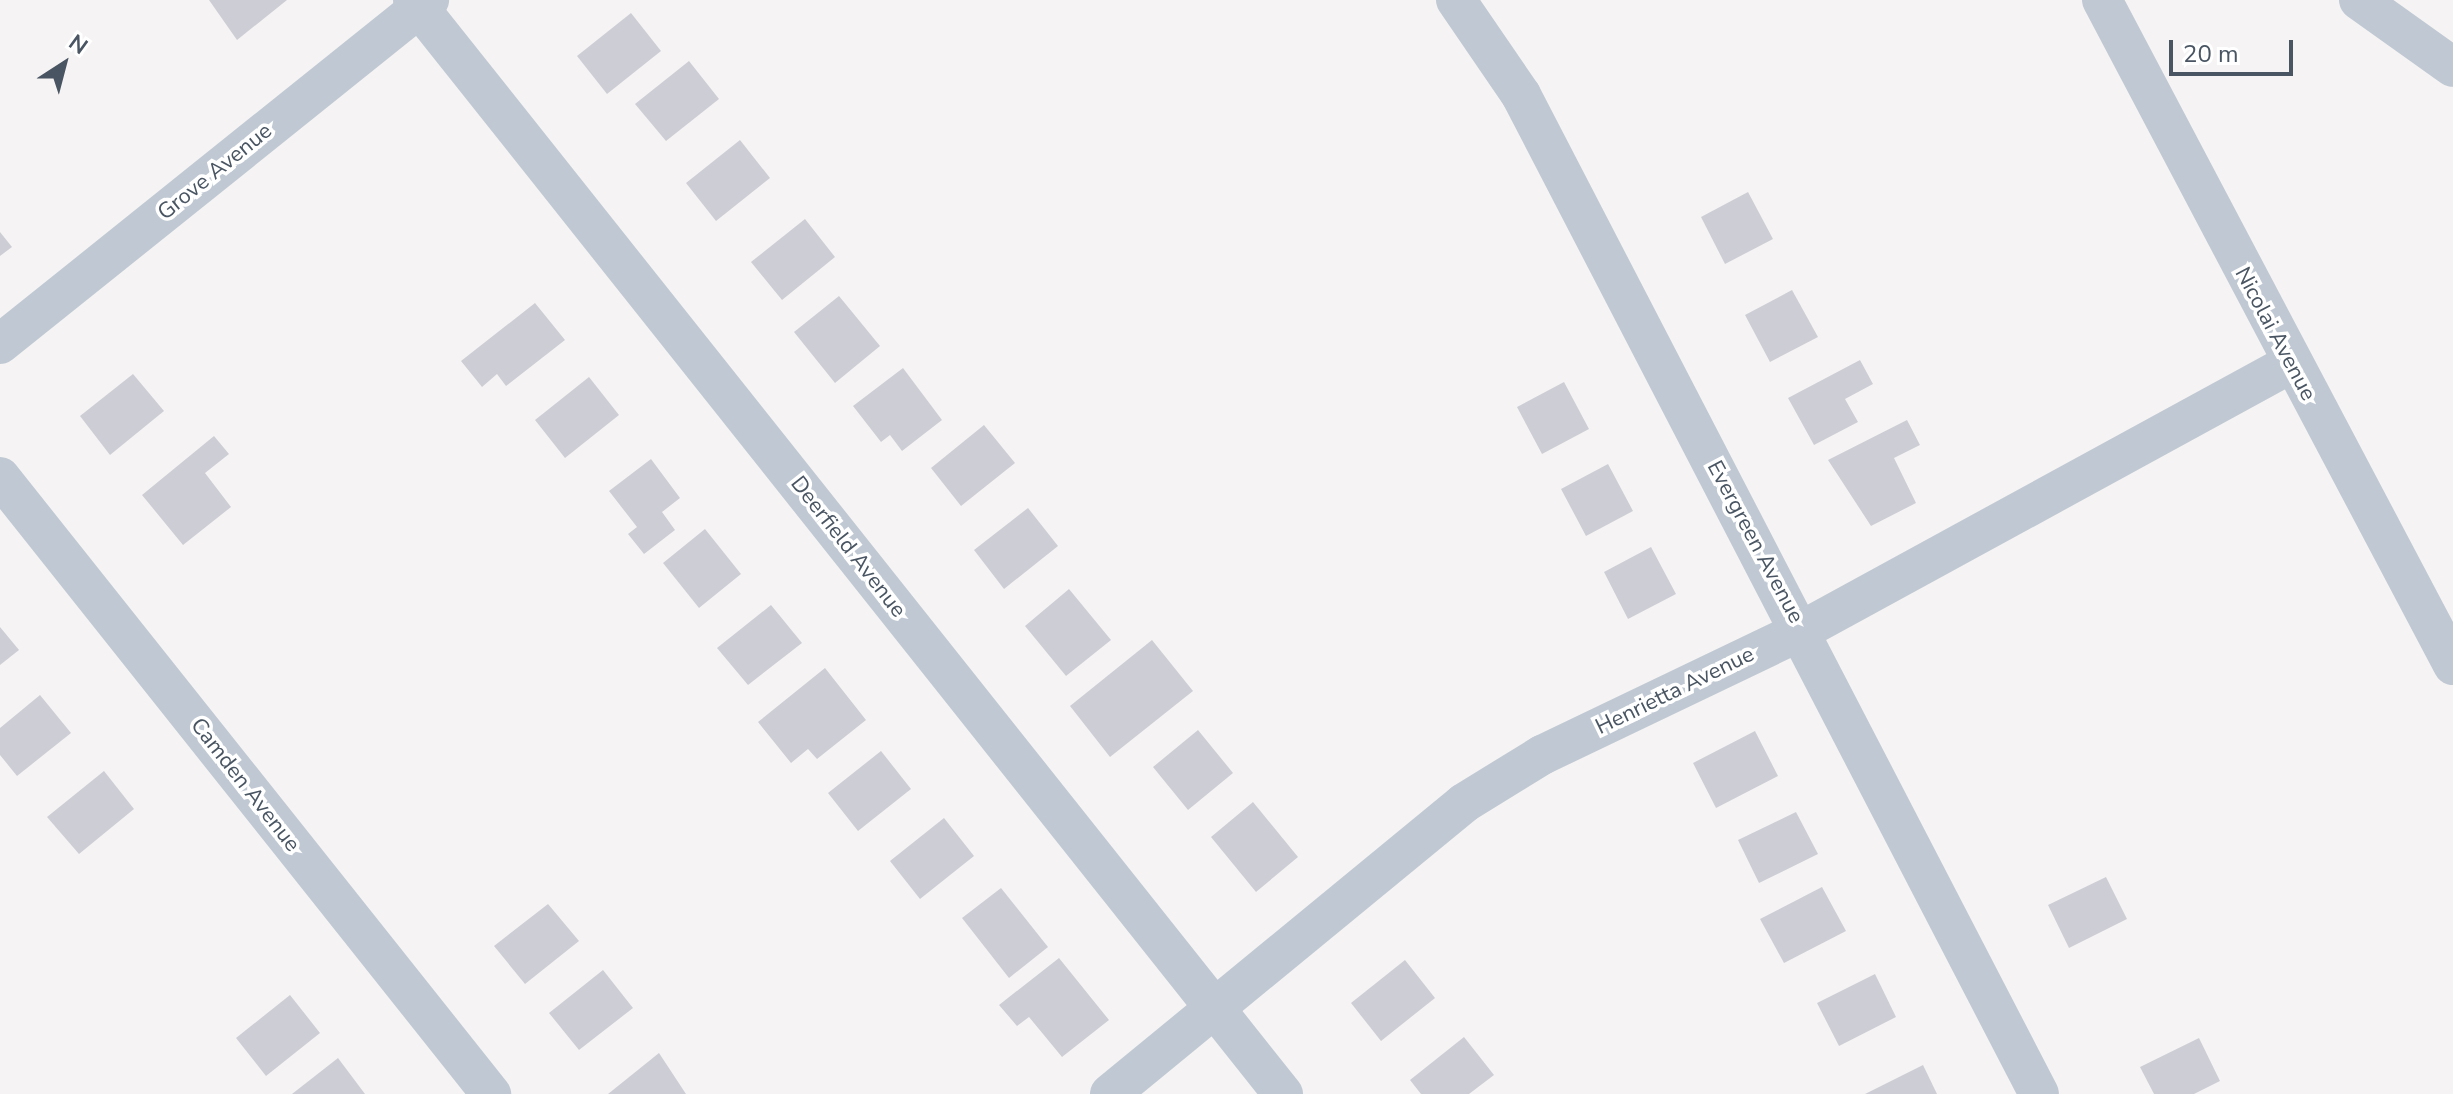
<!DOCTYPE html>
<style>
body{margin:0}
#map{position:relative;width:2453px;height:1094px;overflow:hidden;background:#f5f3f3;font-family:"Nunito Sans",sans-serif}
div>[style]{position:absolute}
.building>*{inset:0;background:#cdced5}
.minor>*{height:40px;margin:-20px;padding:0 20px;transform-origin:20px;border-radius:20px;background:#c0c9d3}
span{translate:-50% -50%;white-space:nowrap;text-align:center;line-height:1.15;-webkit-text-stroke:7px #fff;paint-order:stroke}
.street-label{font-size:22px;color:#495562}
.north{position:absolute;left:24px;top:24px;width:80px;height:80px;-webkit-text-stroke:6px #fff;paint-order:stroke;rotate:36deg;font-size:22px;font-weight:700;line-height:32px;text-align:center;color:#495562}
.north::after{content:'';display:block;margin:auto;width:28px;height:36px;background:#495562;clip-path:polygon(50% 0,100% 100%,50% 72%,0 100%)}
.scale{position:absolute;left:2169px;top:40px;width:124px;height:36px;box-sizing:border-box;border:4px solid #495562;border-top:0;padding-left:10px;font-size:24px;line-height:28px;white-space:nowrap;color:#495562;-webkit-text-stroke:6px #fff;paint-order:stroke}
</style>
<div id="map">
<div class="building">
<div style="clip-path:polygon(209px 0,287px 0,237px 40px)"></div>
<div style="clip-path:polygon(631px 13px,661px 51px,607px 94px,577px 56px)"></div>
<div style="clip-path:polygon(689px 61px,719px 99px,666px 141px,635px 104px)"></div>
<div style="clip-path:polygon(740px 140px,770px 178px,716px 221px,686px 183px)"></div>
<div style="clip-path:polygon(1748px 192px,1773px 239px,1725px 264px,1701px 217px)"></div>
<div style="clip-path:polygon(805px 219px,835px 257px,782px 300px,751px 262px)"></div>
<div style="clip-path:polygon(0 232px,12px 247px,0 256px)"></div>
<div style="clip-path:polygon(1792px 290px,1818px 337px,1770px 362px,1745px 315px)"></div>
<div style="clip-path:polygon(839px 296px,880px 346px,835px 383px,794px 332px)"></div>
<div style="clip-path:polygon(535px 303px,565px 340px,506px 386px,497px 374px,482px 387px,461px 361px)"></div>
<div style="clip-path:polygon(1860px 360px,1873px 384px,1845px 399px,1858px 422px,1814px 445px,1788px 398px)"></div>
<div style="clip-path:polygon(903px 368px,942px 420px,902px 451px,890px 435px,881px 442px,853px 406px)"></div>
<div style="clip-path:polygon(133px 374px,164px 411px,110px 455px,80px 416px)"></div>
<div style="clip-path:polygon(589px 377px,619px 415px,565px 458px,535px 420px)"></div>
<div style="clip-path:polygon(1564px 382px,1589px 429px,1542px 454px,1517px 407px)"></div>
<div style="clip-path:polygon(1907px 420px,1920px 445px,1894px 458px,1916px 503px,1871px 526px,1828px 460px)"></div>
<div style="clip-path:polygon(984px 425px,1015px 463px,961px 506px,931px 468px)"></div>
<div style="clip-path:polygon(214px 436px,229px 454px,205px 473px,231px 507px,183px 545px,142px 495px)"></div>
<div style="clip-path:polygon(651px 459px,680px 498px,662px 512px,675px 530px,644px 554px,628px 534px,637px 527px,609px 491px)"></div>
<div style="clip-path:polygon(1608px 464px,1633px 511px,1586px 536px,1561px 489px)"></div>
<div style="clip-path:polygon(1028px 508px,1058px 546px,1004px 589px,974px 550px)"></div>
<div style="clip-path:polygon(705px 529px,741px 574px,699px 608px,663px 563px)"></div>
<div style="clip-path:polygon(1651px 547px,1676px 594px,1628px 619px,1604px 572px)"></div>
<div style="clip-path:polygon(1069px 589px,1111px 640px,1066px 676px,1025px 626px)"></div>
<div style="clip-path:polygon(771px 605px,802px 643px,748px 685px,717px 648px)"></div>
<div style="clip-path:polygon(0 627px,19px 650px,0 665px)"></div>
<div style="clip-path:polygon(1152px 640px,1193px 691px,1110px 757px,1070px 706px)"></div>
<div style="clip-path:polygon(825px 668px,866px 720px,817px 759px,808px 749px,791px 763px,758px 722px)"></div>
<div style="clip-path:polygon(40px 695px,71px 733px,17px 776px,0 755px,0 728px)"></div>
<div style="clip-path:polygon(1198px 730px,1233px 773px,1188px 810px,1153px 767px)"></div>
<div style="clip-path:polygon(1755px 731px,1778px 776px,1716px 808px,1693px 763px)"></div>
<div style="clip-path:polygon(881px 751px,911px 789px,858px 831px,828px 793px)"></div>
<div style="clip-path:polygon(104px 771px,134px 809px,79px 854px,47px 817px)"></div>
<div style="clip-path:polygon(1253px 802px,1298px 857px,1256px 892px,1211px 837px)"></div>
<div style="clip-path:polygon(1796px 812px,1818px 854px,1759px 883px,1738px 840px)"></div>
<div style="clip-path:polygon(944px 818px,974px 856px,920px 899px,890px 861px)"></div>
<div style="clip-path:polygon(2106px 877px,2127px 919px,2069px 948px,2048px 905px)"></div>
<div style="clip-path:polygon(1822px 887px,1846px 931px,1784px 963px,1760px 919px)"></div>
<div style="clip-path:polygon(1001px 888px,1048px 947px,1009px 978px,962px 918px)"></div>
<div style="clip-path:polygon(548px 904px,579px 941px,525px 984px,494px 946px)"></div>
<div style="clip-path:polygon(1059px 958px,1109px 1020px,1062px 1057px,1029px 1017px,1017px 1026px,999px 1005px)"></div>
<div style="clip-path:polygon(1405px 960px,1435px 998px,1381px 1041px,1351px 1003px)"></div>
<div style="clip-path:polygon(603px 970px,633px 1008px,579px 1050px,549px 1013px)"></div>
<div style="clip-path:polygon(1875px 974px,1896px 1017px,1839px 1046px,1817px 1003px)"></div>
<div style="clip-path:polygon(290px 995px,320px 1033px,266px 1076px,236px 1038px)"></div>
<div style="clip-path:polygon(1464px 1037px,1494px 1075px,1469px 1094px,1421px 1094px,1410px 1080px)"></div>
<div style="clip-path:polygon(2199px 1038px,2220px 1081px,2194px 1094px,2154px 1094px,2140px 1067px)"></div>
<div style="clip-path:polygon(659px 1053px,686px 1094px,608px 1094px)"></div>
<div style="clip-path:polygon(338px 1058px,365px 1094px,292px 1094px)"></div>
<div style="clip-path:polygon(1923px 1065px,1937px 1094px,1865px 1094px)"></div>
</div>
<div class="minor">
<div style="left:413px;top:0;width:1398px;rotate:51.51deg"></div>
<div style="left:1456px;top:0;width:115px;rotate:55.6deg"></div>
<div style="left:1521px;top:95px;width:1125px;rotate:62.59deg"></div>
<div style="left:2102px;top:0;width:752px;rotate:62.17deg"></div>
<div style="left:2359px;top:0;width:115px;rotate:35.5deg"></div>
<div style="left:0;top:344px;width:550px;rotate:-38.72deg"></div>
<div style="left:0;top:477px;width:789px;rotate:51.49deg"></div>
<div style="left:1110px;top:1094px;width:458px;rotate:-39.4deg"></div>
<div style="left:1464px;top:803px;width:92px;rotate:-31.6deg"></div>
<div style="left:1542px;top:755px;width:287px;rotate:-25.6deg"></div>
<div style="left:1801px;top:631px;width:557px;rotate:-28.64deg"></div>
</div>
<div class="street-label">
<span style="left:215px;top:172px;rotate:-39deg">Grove Avenue</span>
<span style="left:2275px;top:334px;rotate:62deg">Nicolai Avenue</span>
<span style="left:1755px;top:542px;rotate:62deg">Evergreen Avenue</span>
<span style="left:848px;top:547px;rotate:52deg">Deerfield Avenue</span>
<span style="left:1675px;top:691px;rotate:-26deg">Henrietta Avenue</span>
<span style="left:245px;top:785px;rotate:52deg">Camden Avenue</span>
</div>
<div class="north">N</div>
<div class="scale">20 m</div>
</div>
